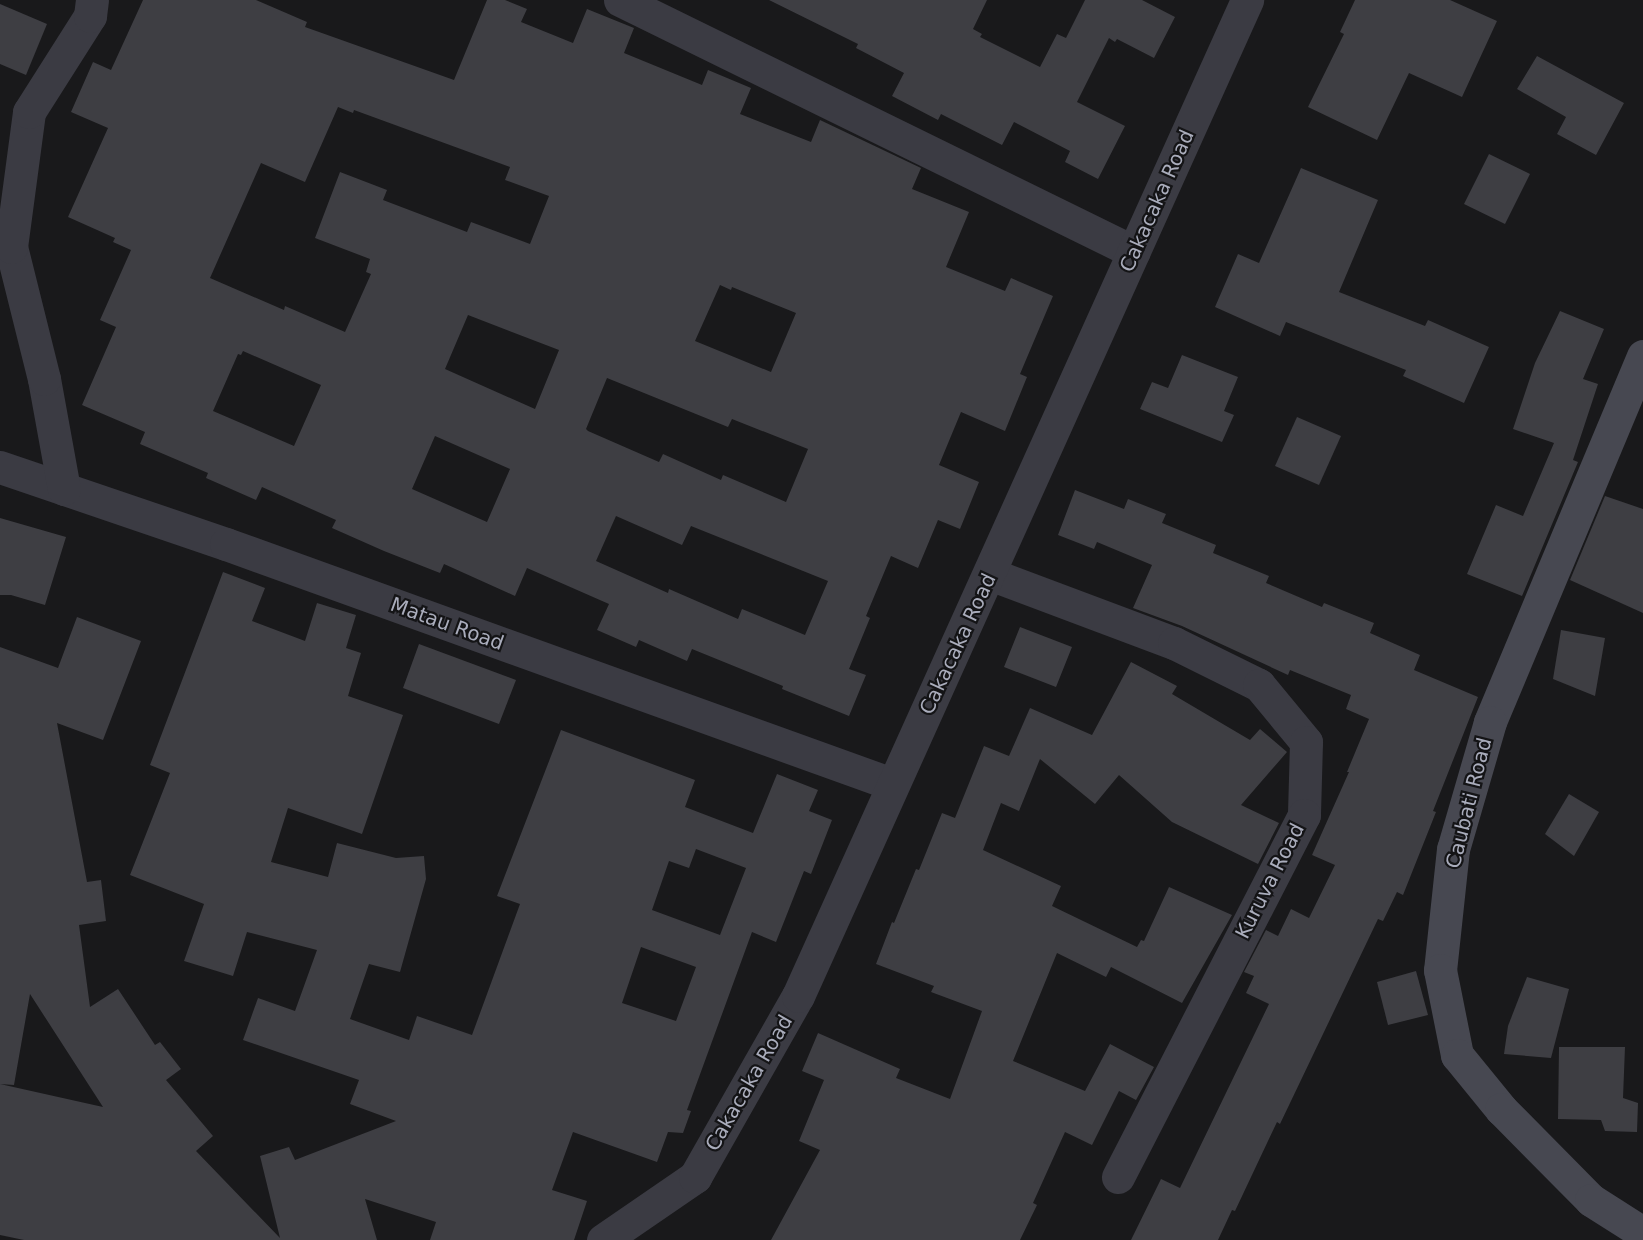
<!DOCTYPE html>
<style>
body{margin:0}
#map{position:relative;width:1643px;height:1240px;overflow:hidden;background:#19191b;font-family:"DejaVu Sans",sans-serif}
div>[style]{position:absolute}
.building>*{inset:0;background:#3e3e43}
.street>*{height:33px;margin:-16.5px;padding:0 16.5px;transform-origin:16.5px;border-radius:16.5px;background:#3b3b43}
.secondary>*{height:33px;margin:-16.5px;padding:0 16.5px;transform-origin:16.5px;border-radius:16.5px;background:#474851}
span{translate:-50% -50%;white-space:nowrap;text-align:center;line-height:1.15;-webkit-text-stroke:4.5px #141416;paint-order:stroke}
.street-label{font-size:20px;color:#aaadbc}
</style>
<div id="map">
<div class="building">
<div style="clip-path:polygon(evenodd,143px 0,256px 0,307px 22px,305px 27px,454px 80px,487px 0,505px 0,527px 9px,521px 22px,573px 43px,587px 9px,634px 28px,624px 53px,702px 85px,708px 70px,751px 88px,740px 114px,811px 142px,820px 120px,921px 168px,912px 189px,969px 212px,946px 267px,1005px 291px,1011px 278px,1053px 296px,1020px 374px,1027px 377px,1005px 431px,961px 412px,939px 465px,979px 482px,960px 529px,938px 520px,918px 568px,891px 556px,866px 616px,870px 618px,849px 669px,866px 675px,849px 716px,782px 689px,783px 686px,692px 649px,687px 661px,639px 640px,636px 647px,597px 630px,609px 604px,527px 568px,515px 596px,444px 564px,440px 573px,384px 551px,332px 528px,336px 520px,262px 487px,256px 500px,206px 478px,208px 473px,140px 444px,145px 432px,82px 405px,116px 327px,100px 320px,131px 250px,113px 242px,115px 238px,68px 217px,108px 128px,71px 112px,93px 62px,111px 70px,143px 0,338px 107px,353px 113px,354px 110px,510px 167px,505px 180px,549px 196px,530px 244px,471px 222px,467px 232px,383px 200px,387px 190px,340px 172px,315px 238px,370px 259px,366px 272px,371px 274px,345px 332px,285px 306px,284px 310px,210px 278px,261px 163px,305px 182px,338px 107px,143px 0,720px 285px,731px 290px,732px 287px,796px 313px,771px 372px,695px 341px,720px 285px,143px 0,468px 315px,559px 350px,535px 409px,445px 369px,468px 315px,143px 0,243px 351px,321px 385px,294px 446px,213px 411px,238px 354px,241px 355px,243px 351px,143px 0,607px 378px,728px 427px,732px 419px,808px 449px,786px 502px,723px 475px,721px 480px,663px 454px,659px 462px,588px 431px,586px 429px,607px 378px,143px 0,435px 436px,510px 469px,487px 522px,412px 489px,435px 436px,143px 0,616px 516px,682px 545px,691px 526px,828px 581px,805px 635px,742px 609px,738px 619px,669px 589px,668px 593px,596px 561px,616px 516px)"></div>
<div style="clip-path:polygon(769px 0,987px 0,973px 29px,982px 34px,980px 37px,1040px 67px,1057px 34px,1066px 38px,1085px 0,1142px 0,1175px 17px,1154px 58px,1117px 39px,1115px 42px,1109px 38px,1077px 102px,1125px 126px,1098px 179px,1065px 162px,1070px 151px,1014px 122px,1002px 145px,941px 114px,938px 120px,892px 96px,904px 73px,856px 48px,858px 44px)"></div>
<div style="clip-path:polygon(1355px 0,1450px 0,1497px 21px,1462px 97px,1409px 73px,1377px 140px,1308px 107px,1344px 34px,1340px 32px)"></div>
<div style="clip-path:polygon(0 4px,47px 24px,26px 75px,0 64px)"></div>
<div style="clip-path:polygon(1537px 56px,1624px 103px,1596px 155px,1557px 134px,1566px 117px,1517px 89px)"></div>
<div style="clip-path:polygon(1489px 154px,1530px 174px,1505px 224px,1464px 204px)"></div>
<div style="clip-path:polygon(1301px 168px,1378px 200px,1339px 292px,1425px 326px,1428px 320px,1489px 347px,1464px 403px,1403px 376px,1406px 370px,1286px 322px,1280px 336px,1215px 307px,1238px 254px,1259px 263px)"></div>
<div style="clip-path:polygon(1560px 311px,1604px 329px,1583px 379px,1598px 384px,1573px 460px,1578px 462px,1522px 596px,1467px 574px,1496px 505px,1523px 516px,1554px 443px,1513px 429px,1535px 363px)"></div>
<div style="clip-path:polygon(1182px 355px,1238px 377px,1224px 411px,1234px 415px,1222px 442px,1140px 409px,1152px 382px,1168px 388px)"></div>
<div style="clip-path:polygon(1297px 417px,1341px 436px,1319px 485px,1275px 466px)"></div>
<div style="clip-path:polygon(1075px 490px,1124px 509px,1128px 499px,1166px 514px,1162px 523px,1216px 545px,1213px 553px,1269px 576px,1266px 583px,1322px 607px,1324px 603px,1374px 623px,1370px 633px,1420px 655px,1414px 670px,1478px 697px,1433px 811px,1436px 812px,1403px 895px,1397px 892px,1383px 921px,1378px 919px,1280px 1124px,1277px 1122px,1235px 1211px,1232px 1210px,1218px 1240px,1131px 1240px,1161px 1179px,1180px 1188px,1269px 1004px,1246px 993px,1254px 976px,1244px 972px,1266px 930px,1278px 936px,1291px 909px,1309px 918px,1335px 865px,1312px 855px,1349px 772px,1347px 772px,1369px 719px,1346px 709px,1351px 695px,1290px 670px,1288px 675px,1182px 626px,1133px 608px,1152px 565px,1097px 542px,1094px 549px,1058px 535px)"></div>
<div style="clip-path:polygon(1605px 496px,1643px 509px,1643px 613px,1570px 580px)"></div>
<div style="clip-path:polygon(0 518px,66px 537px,45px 605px,11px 595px,0 595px)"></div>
<div style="clip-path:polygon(evenodd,223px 572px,265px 588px,252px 621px,305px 641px,317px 603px,356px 615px,346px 648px,361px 653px,348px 696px,403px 715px,362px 834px,288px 808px,271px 862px,328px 877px,337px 843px,396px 858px,424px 856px,426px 879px,400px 972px,369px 964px,350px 1019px,409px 1040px,417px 1016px,472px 1035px,520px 904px,497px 896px,561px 730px,695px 780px,685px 807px,753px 833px,777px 774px,818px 790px,809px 811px,832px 820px,811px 874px,804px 871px,776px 942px,752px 932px,687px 1110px,691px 1111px,683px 1133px,668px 1132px,657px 1162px,573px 1132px,552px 1190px,587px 1201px,574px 1240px,430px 1240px,436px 1222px,365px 1199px,377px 1240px,24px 1240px,0 1235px,0 647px,58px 668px,77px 617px,141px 641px,103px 740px,57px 723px,87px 882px,101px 880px,106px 921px,79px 925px,90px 1007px,118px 989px,155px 1045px,160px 1042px,181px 1069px,166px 1080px,213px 1136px,196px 1151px,280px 1238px,260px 1156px,289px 1147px,295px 1160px,396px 1121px,350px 1104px,359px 1080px,243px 1040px,258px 998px,295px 1011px,317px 950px,247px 932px,233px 976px,184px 961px,204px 904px,130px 875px,170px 773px,150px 765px,223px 572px,696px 849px,746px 868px,720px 935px,652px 910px,669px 861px,689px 868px,696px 849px,223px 572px,641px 947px,696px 967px,676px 1021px,622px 1003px,641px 947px,223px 572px,30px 994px,103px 1107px,0 1084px,14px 1085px,30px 994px)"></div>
<div style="clip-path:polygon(1020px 627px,1072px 647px,1056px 687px,1004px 667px)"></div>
<div style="clip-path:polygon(1561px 630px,1605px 638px,1595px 696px,1553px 679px)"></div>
<div style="clip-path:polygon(419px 644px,516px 680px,499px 724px,403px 688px)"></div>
<div style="clip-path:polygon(1131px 662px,1177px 686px,1172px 694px,1250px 740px,1260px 729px,1287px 752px,1241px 805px,1279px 823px,1258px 864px,1172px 822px,1119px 775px,1095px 804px,1040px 759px,1019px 811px,1001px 803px,983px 850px,1061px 886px,1052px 906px,1137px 947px,1141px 940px,1144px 941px,1169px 887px,1232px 915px,1182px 1003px,1111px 967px,1106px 977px,1057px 953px,1013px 1061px,1085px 1091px,1110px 1044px,1154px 1067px,1136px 1100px,1119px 1091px,1092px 1145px,1065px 1132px,1033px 1203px,1037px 1205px,1020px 1240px,771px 1240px,820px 1150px,799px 1141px,824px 1080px,802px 1071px,818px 1033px,900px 1069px,896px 1078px,950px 1099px,982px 1011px,931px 992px,934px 986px,876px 964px,892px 922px,894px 923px,916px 869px,919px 870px,942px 813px,955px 818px,984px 746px,1009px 756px,1030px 708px,1092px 735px)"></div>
<div style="clip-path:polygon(1569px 794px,1599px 812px,1574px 856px,1545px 834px)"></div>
<div style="clip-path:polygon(1416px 971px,1428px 1015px,1388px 1025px,1377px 982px)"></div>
<div style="clip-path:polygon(1527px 977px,1569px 989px,1551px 1058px,1504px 1054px,1508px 1026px)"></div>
<div style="clip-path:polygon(1559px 1047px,1625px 1047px,1623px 1098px,1638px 1103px,1637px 1132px,1605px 1131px,1601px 1120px,1558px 1119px)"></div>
</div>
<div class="street">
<div style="left:620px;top:0;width:572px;rotate:26.12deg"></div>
<div style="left:0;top:467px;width:239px;rotate:18.8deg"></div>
<div style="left:226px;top:544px;width:708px;rotate:19.82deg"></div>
<div style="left:64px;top:489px;width:112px;rotate:-100.3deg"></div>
<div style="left:44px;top:379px;width:136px;rotate:-104deg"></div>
<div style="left:11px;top:247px;width:136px;rotate:-82.4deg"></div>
<div style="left:29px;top:112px;width:114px;rotate:-57.6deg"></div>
<div style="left:90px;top:16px;width:16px;rotate:-83deg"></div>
<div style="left:990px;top:574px;width:197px;rotate:20.6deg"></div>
<div style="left:1174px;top:643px;width:95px;rotate:26.3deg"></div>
<div style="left:1259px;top:685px;width:74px;rotate:50.5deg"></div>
<div style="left:1306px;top:742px;width:73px;rotate:91.6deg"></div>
<div style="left:1304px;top:815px;width:407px;rotate:117.2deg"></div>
<div style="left:603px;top:1240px;width:112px;rotate:-34.4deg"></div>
<div style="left:695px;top:1177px;width:208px;rotate:-60.4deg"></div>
<div style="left:798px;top:996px;width:1093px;rotate:-65.73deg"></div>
</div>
<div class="secondary">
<div style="left:1643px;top:356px;width:397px;rotate:112.7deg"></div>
<div style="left:1490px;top:722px;width:132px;rotate:106.2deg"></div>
<div style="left:1453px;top:849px;width:122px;rotate:96.1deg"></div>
<div style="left:1440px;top:970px;width:87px;rotate:78.7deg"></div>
<div style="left:1457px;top:1055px;width:70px;rotate:50.8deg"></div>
<div style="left:1501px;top:1109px;width:128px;rotate:45.3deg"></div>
<div style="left:1591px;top:1200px;width:62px;rotate:32.4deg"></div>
</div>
<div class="street-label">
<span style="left:1157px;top:201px;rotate:-66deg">Cakacaka Road</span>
<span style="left:447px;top:624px;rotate:20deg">Matau Road</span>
<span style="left:958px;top:644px;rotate:-65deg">Cakacaka Road</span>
<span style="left:1469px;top:803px;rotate:-76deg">Caubati Road</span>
<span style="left:1270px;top:881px;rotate:-63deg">Kuruva Road</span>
<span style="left:749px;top:1083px;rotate:-60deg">Cakacaka Road</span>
</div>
</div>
